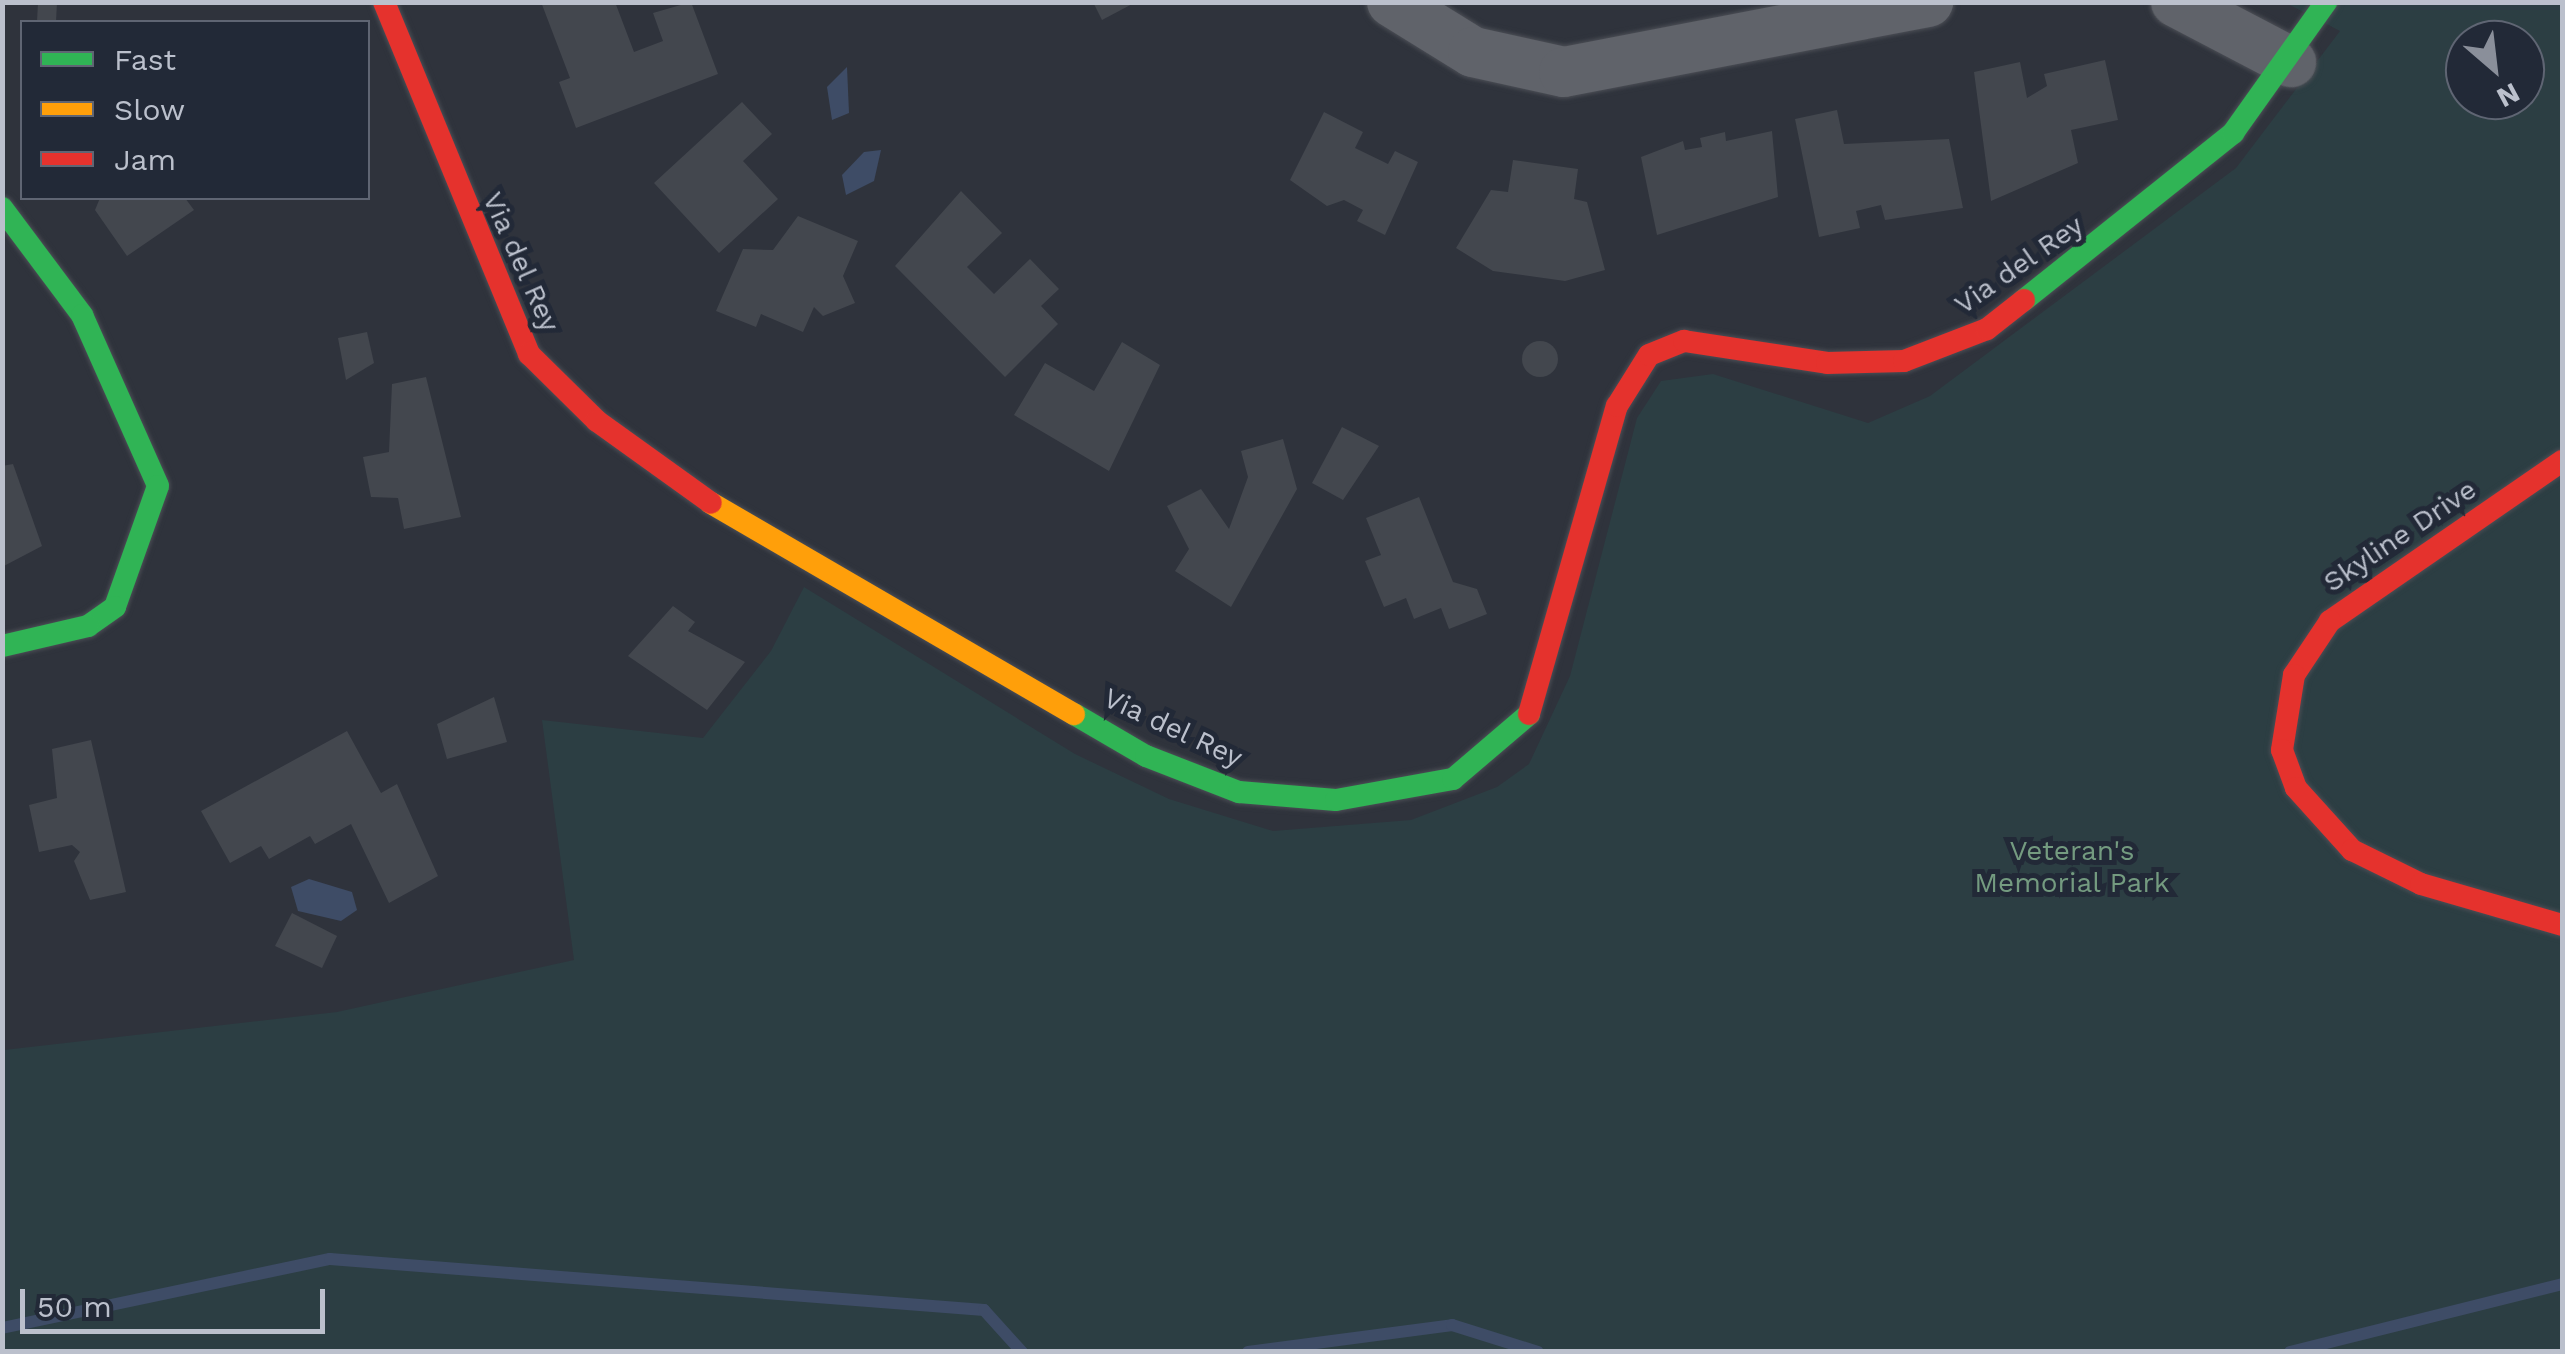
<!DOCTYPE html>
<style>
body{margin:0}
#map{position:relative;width:2565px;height:1354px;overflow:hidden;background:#2f333c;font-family:"Work Sans",sans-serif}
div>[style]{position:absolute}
.green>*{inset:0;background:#2c3e43}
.water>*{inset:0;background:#3e4c66}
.stream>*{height:12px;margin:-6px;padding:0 6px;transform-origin:6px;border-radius:6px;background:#3e4c66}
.building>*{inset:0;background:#43474e}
.round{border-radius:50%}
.roads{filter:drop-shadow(0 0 2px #4b4e55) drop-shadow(0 0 2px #4b4e55)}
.street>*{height:50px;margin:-25px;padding:0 25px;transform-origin:25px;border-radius:25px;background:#60636a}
.fast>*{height:22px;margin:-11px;padding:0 11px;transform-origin:11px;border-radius:11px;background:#30b455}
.slow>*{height:22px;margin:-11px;padding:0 11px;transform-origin:11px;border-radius:11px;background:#ff9f0a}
.jam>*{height:22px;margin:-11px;padding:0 11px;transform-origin:11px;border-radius:11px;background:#e5322d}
span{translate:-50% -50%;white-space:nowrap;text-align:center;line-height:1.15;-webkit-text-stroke:10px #222937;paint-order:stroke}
.street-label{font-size:28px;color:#bbc0cc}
.park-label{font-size:28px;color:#749b80}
.frame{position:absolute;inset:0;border:5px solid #bbc0cc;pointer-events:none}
.legend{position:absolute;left:20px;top:20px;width:350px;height:180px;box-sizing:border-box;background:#222937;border:2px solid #5f6573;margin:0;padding:12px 18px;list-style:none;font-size:30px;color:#bbc0cc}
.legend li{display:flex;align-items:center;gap:20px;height:50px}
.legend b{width:50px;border:2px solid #5f6573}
.north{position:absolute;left:2445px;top:20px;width:100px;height:100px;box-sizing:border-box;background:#222937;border:2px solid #5f6573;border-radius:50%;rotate:152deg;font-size:28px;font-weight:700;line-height:40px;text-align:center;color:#bbc0cc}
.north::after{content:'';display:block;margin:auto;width:35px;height:45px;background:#8a8f9a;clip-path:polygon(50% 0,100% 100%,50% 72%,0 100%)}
.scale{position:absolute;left:20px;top:1289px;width:305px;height:45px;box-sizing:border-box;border:5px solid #bbc0cc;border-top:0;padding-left:12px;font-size:30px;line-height:35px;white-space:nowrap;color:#bbc0cc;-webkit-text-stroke:8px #222937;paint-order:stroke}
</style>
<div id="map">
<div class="green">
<div style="clip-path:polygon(evenodd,2286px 3px,2562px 3px,2562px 1351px,3px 1350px,4px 1050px,337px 1012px,574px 960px,542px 720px,703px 738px,771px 651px,804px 587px,1075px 754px,1169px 799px,1273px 831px,1411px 820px,1497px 787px,1529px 764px,1570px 676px,1637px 418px,1661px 381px,1713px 374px,1868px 423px,1930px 396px,2236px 168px,2340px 31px,2286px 3px,2465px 40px,2525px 40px,2525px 100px,2465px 100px,2465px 40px)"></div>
</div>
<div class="water">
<div style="clip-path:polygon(847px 67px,849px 113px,832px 120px,827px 87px)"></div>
<div style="clip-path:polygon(881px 150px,874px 181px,846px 195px,842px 175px,864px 152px)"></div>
<div style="clip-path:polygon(309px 879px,352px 892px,357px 910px,341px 921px,298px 911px,291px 887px)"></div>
</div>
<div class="stream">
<div style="left:2px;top:1328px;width:335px;rotate:-11.9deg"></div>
<div style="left:330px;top:1259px;width:656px;rotate:4.46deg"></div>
<div style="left:984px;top:1310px;width:57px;rotate:47.9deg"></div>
<div style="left:1248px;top:1352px;width:206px;rotate:-7.5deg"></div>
<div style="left:1452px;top:1325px;width:90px;rotate:17.4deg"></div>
<div style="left:2290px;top:1352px;width:280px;rotate:-14deg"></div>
</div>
<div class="building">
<div style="clip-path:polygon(38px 2px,57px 2px,56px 22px,37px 22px)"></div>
<div style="clip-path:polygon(541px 2px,615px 2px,634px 52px,663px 41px,653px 13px,691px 2px,718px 74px,576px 128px,559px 82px,570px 78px)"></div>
<div style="clip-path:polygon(1093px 2px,1136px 2px,1102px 20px)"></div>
<div style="clip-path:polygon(2105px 60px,2118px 120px,2071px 130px,2078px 163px,1991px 201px,1974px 72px,2020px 62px,2027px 98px,2047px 86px,2044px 74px)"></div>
<div style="clip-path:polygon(742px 102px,772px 134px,743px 161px,778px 199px,719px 253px,654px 183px)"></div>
<div style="clip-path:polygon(1837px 110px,1844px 144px,1949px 139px,1963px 208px,1885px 220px,1881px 205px,1856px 211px,1860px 228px,1819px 237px,1795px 119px)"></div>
<div style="clip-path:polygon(1324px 112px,1363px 132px,1355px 148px,1388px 164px,1395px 151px,1418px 162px,1385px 235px,1357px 221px,1363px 210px,1344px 200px,1327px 206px,1290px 180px)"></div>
<div style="clip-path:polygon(1772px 131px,1778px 197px,1657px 235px,1641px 157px,1683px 141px,1685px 150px,1702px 147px,1700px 138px,1725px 132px,1726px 141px)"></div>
<div style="clip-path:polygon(1513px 160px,1578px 169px,1574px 199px,1587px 202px,1605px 270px,1565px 281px,1493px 271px,1456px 248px,1491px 190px,1508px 192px)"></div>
<div style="clip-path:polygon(961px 191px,1002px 233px,967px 267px,994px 294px,1030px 259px,1059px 289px,1041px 306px,1058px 324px,1005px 377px,895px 266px)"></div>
<div style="clip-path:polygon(100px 198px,185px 198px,194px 210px,127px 256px,95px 210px)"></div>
<div style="clip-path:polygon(798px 216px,858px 241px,843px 276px,855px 303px,823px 316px,814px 307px,803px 332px,761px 314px,756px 327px,716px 311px,743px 249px,773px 250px)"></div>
<div style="clip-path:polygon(367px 332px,374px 363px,346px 380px,338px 338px)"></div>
<div class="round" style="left:1522px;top:341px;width:36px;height:36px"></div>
<div style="clip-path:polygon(1122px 342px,1160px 365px,1109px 471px,1014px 415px,1045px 363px,1094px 391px)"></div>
<div style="clip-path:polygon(426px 377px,461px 517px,404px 529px,398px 498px,371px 497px,363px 457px,389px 452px,392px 384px)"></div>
<div style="clip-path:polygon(1342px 427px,1379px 446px,1343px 500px,1312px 483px)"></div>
<div style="clip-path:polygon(1283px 439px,1297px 489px,1231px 607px,1175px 571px,1189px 549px,1167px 506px,1201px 489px,1229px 529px,1248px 477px,1241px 451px)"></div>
<div style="clip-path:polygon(13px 464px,42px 546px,2px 567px,2px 466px)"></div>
<div style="clip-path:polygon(1419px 497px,1453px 582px,1477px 589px,1487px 614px,1449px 629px,1441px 608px,1414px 619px,1406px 598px,1384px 607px,1365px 561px,1381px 555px,1366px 518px)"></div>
<div style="clip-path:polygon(673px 606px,695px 622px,688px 631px,745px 662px,707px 710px,628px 656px)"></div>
<div style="clip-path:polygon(494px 697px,507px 742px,447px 759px,437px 724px)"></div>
<div style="clip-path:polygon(347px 731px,381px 793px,397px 784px,438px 876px,389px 903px,351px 824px,315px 844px,310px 836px,269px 859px,261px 846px,230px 863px,201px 811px)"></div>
<div style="clip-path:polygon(91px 740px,126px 892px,90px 900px,74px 861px,80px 852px,72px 845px,39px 852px,29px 805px,57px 798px,52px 749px)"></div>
<div style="clip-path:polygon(292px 913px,337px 936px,322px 968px,275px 946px)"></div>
</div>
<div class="roads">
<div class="street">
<div style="left:1392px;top:2px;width:95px;rotate:31.7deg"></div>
<div style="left:1473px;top:52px;width:93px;rotate:12.4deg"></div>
<div style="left:1564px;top:72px;width:371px;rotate:-10.9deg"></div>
<div style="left:2176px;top:2px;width:130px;rotate:27.6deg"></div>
</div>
<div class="fast">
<div style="left:2px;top:208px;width:134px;rotate:53.2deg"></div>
<div style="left:82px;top:315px;width:187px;rotate:66deg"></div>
<div style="left:158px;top:486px;width:128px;rotate:109.6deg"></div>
<div style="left:115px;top:607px;width:33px;rotate:145deg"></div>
<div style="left:88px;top:626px;width:88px;rotate:166.9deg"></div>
<div style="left:2024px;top:300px;width:268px;rotate:-38.6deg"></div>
<div style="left:2233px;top:133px;width:161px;rotate:-54.6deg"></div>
<div style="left:1074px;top:714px;width:83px;rotate:30.3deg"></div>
<div style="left:1146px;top:756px;width:100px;rotate:21.2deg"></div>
<div style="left:1239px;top:792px;width:97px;rotate:4.7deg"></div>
<div style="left:1336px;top:800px;width:119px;rotate:-10.2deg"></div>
<div style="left:1453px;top:779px;width:100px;rotate:-40.5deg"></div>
</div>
<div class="slow">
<div style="left:711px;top:503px;width:420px;rotate:30.2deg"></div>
</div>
<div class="jam">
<div style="left:384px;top:2px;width:381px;rotate:67.6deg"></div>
<div style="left:529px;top:354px;width:95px;rotate:44.6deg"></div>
<div style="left:597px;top:421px;width:140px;rotate:35.7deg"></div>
<div style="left:2562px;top:461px;width:282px;rotate:145.4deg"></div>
<div style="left:2330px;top:621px;width:65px;rotate:123.7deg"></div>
<div style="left:2294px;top:675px;width:76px;rotate:99.1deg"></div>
<div style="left:2282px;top:750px;width:40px;rotate:69.8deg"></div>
<div style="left:2296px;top:788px;width:84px;rotate:47.9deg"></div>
<div style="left:2352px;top:850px;width:77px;rotate:26.2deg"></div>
<div style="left:2421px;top:884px;width:147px;rotate:16.2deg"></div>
<div style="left:1529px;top:714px;width:320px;rotate:-74.1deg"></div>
<div style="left:1617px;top:406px;width:60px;rotate:-57.9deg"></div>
<div style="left:1649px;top:355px;width:38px;rotate:-22deg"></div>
<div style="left:1684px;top:341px;width:145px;rotate:8.7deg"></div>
<div style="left:1827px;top:363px;width:77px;rotate:-1.5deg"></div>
<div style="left:1904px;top:361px;width:89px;rotate:-21.1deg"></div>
<div style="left:1987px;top:329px;width:47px;rotate:-38.1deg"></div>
</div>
</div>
<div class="street-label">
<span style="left:521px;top:262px;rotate:66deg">Via del Rey</span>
<span style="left:2019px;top:265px;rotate:-35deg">Via del Rey</span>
<span style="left:2400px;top:536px;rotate:-34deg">Skyline Drive</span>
<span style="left:1173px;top:728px;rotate:25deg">Via del Rey</span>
</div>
<div class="park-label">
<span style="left:2072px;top:867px">Veteran's<br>Memorial Park</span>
</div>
<div class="frame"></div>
<ul class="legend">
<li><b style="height:12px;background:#30b455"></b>Fast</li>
<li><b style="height:12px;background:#ff9f0a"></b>Slow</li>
<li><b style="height:12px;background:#e5322d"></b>Jam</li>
</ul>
<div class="north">N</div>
<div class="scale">50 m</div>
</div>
